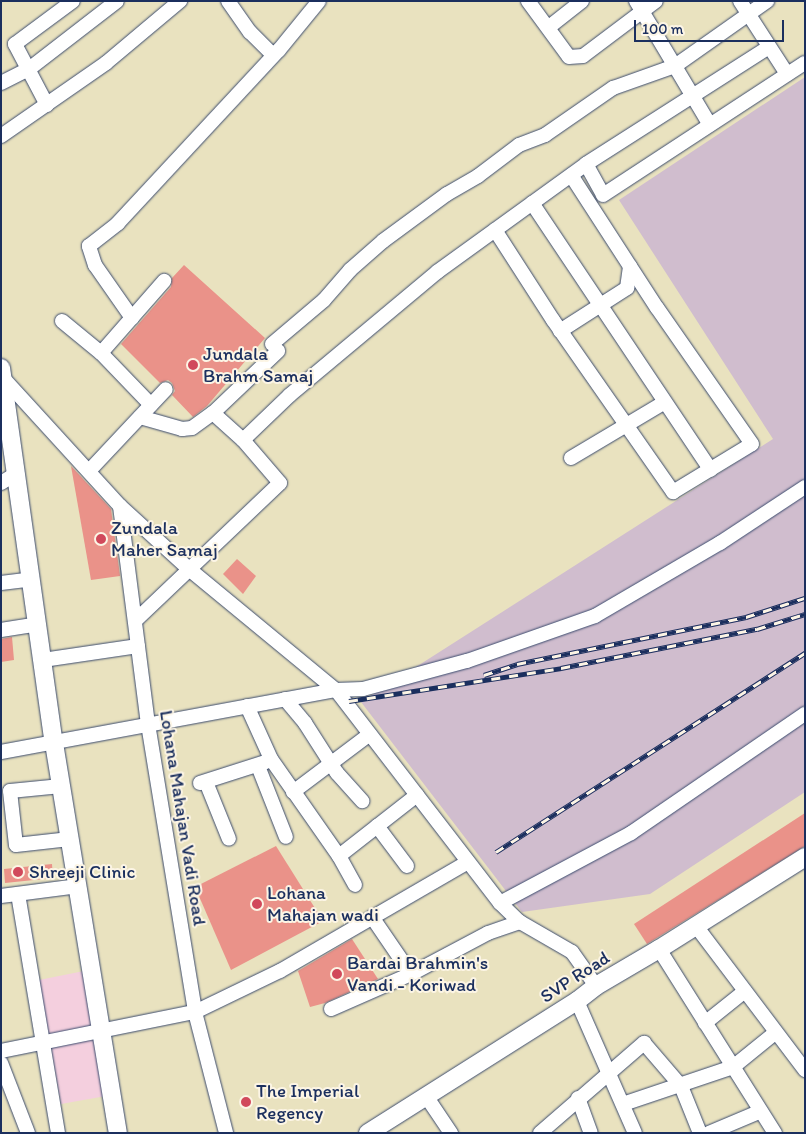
<!DOCTYPE html>
<style>
body{margin:0}
#map{position:relative;width:806px;height:1134px;overflow:hidden;background:#e9e2bf;font-family:Itim,sans-serif}
div>[style]{position:absolute}
.built>*{inset:0;background:#f4cfde}
.industrial>*{inset:0;background:#d0bdce}
.building>*{inset:0;background:#ea9289}
.roads{filter:drop-shadow(0 0 1px #3a4a6d) drop-shadow(0 0 1px #3a4a6d)}
.minor>*{height:14px;margin:-7px;padding:0 7px;transform-origin:7px;border-radius:7px;background:#fff}
.major>*{height:18px;margin:-9px;padding:0 9px;transform-origin:9px;border-radius:9px;background:#fff}
.rail>*{height:5px;margin-top:-2.5px;transform-origin:0;background:repeating-linear-gradient(90deg,#fcf5e5 0 9px,#1b2f5e 0 18px);box-sizing:border-box;border-block:1px solid #1b2f5e}
.dots>*{width:14px;height:14px;translate:-50% -50%;box-sizing:border-box;border:2px solid #fcf5e5;border-radius:50%}
span{translate:-50% -50%;white-space:nowrap;text-align:center;line-height:1.15;-webkit-text-stroke:4px #fcf5e5;paint-order:stroke}
.poi-label{font-size:19px;color:#1b2f5e}
.left{translate:0 -50%;text-align:left}
.street-label{font-size:19px;color:#1b2f5e}
.frame{position:absolute;inset:0;border:2px solid #1b2f5e;pointer-events:none}
.scale{position:absolute;left:634px;top:20px;width:150px;height:22px;box-sizing:border-box;border:2px solid #1b2f5e;border-top:0;padding-left:6px;font-size:15px;line-height:18px;white-space:nowrap;color:#1b2f5e;-webkit-text-stroke:4px #fcf5e5;paint-order:stroke}
</style>
<div id="map">
<div class="built">
<div style="clip-path:polygon(84px 971px,106px 1096px,61px 1104px,39px 980px)"></div>
</div>
<div class="industrial">
<div style="clip-path:polygon(805px 77px,805px 792px,650px 894px,522px 912px,361px 702px,773px 439px,619px 200px)"></div>
</div>
<div class="building">
<div style="clip-path:polygon(184px 265px,265px 338px,207px 406px,193px 417px,172px 395px,175px 391px,172px 383px,168px 380px,160px 383px,121px 344px,171px 287px,172px 278px)"></div>
<div style="clip-path:polygon(71px 466px,111px 509px,120px 576px,91px 580px)"></div>
<div style="clip-path:polygon(237px 559px,256px 576px,243px 594px,223px 574px)"></div>
<div style="clip-path:polygon(12px 637px,14px 660px,1px 662px,1px 639px)"></div>
<div style="clip-path:polygon(805px 813px,805px 846px,647px 944px,634px 924px)"></div>
<div style="clip-path:polygon(276px 846px,323px 921px,231px 970px,195px 887px)"></div>
<div style="clip-path:polygon(52px 864px,53px 878px,5px 883px,4px 869px)"></div>
<div style="clip-path:polygon(352px 939px,378px 979px,325px 1003px,310px 1007px,298px 971px)"></div>
</div>
<div class="roads">
<div class="minor">
<div style="left:228px;top:1px;width:38px;rotate:55deg"></div>
<div style="left:250px;top:32px;width:31px;rotate:45deg"></div>
<div style="left:528px;top:1px;width:69px;rotate:53.8deg"></div>
<div style="left:569px;top:57px;width:14px;rotate:-4deg"></div>
<div style="left:583px;top:56px;width:91px;rotate:-37deg"></div>
<div style="left:636px;top:1px;width:144px;rotate:59.2deg"></div>
<div style="left:740px;top:1px;width:87px;rotate:57.2deg"></div>
<div style="left:549px;top:27px;width:42px;rotate:-38.2deg"></div>
<div style="left:1px;top:83px;width:31px;rotate:-27deg"></div>
<div style="left:29px;top:69px;width:111px;rotate:-37.7deg"></div>
<div style="left:47px;top:105px;width:69px;rotate:-117.7deg"></div>
<div style="left:15px;top:44px;width:72px;rotate:-36.6deg"></div>
<div style="left:1px;top:136px;width:128px;rotate:-34.8deg"></div>
<div style="left:106px;top:63px;width:97px;rotate:-40deg"></div>
<div style="left:586px;top:164px;width:217px;rotate:-32.6deg"></div>
<div style="left:532px;top:203px;width:321px;rotate:56.2deg"></div>
<div style="left:495px;top:230px;width:107px;rotate:57.2deg"></div>
<div style="left:553px;top:320px;width:210px;rotate:55.1deg"></div>
<div style="left:673px;top:492px;width:92px;rotate:-31.3deg"></div>
<div style="left:752px;top:444px;width:166px;rotate:-124.9deg"></div>
<div style="left:657px;top:308px;width:158px;rotate:-122.9deg"></div>
<div style="left:132px;top:318px;width:65px;rotate:-124.9deg"></div>
<div style="left:95px;top:265px;width:20px;rotate:-108deg"></div>
<div style="left:89px;top:246px;width:37px;rotate:-38deg"></div>
<div style="left:118px;top:223px;width:236px;rotate:-47.1deg"></div>
<div style="left:279px;top:50px;width:63px;rotate:-50.8deg"></div>
<div style="left:62px;top:321px;width:50px;rotate:39.4deg"></div>
<div style="left:101px;top:353px;width:72px;rotate:46.1deg"></div>
<div style="left:560px;top:331px;width:80px;rotate:-32.7deg"></div>
<div style="left:627px;top:288px;width:22px;rotate:-82deg"></div>
<div style="left:272px;top:344px;width:68px;rotate:-40.2deg"></div>
<div style="left:324px;top:300px;width:40px;rotate:-49deg"></div>
<div style="left:350px;top:270px;width:44px;rotate:-41.3deg"></div>
<div style="left:383px;top:241px;width:79px;rotate:-36.3deg"></div>
<div style="left:447px;top:194px;width:36px;rotate:-30deg"></div>
<div style="left:478px;top:176px;width:51px;rotate:-37.1deg"></div>
<div style="left:519px;top:145px;width:28px;rotate:-21deg"></div>
<div style="left:545px;top:135px;width:83px;rotate:-34.7deg"></div>
<div style="left:613px;top:88px;width:66px;rotate:-19.5deg"></div>
<div style="left:675px;top:66px;width:113px;rotate:-35.2deg"></div>
<div style="left:101px;top:353px;width:96px;rotate:-48.8deg"></div>
<div style="left:4px;top:379px;width:172px;rotate:47.6deg"></div>
<div style="left:120px;top:506px;width:93px;rotate:42.4deg"></div>
<div style="left:189px;top:569px;width:190px;rotate:39.5deg"></div>
<div style="left:336px;top:690px;width:269px;rotate:52.4deg"></div>
<div style="left:500px;top:903px;width:28px;rotate:44deg"></div>
<div style="left:520px;top:922px;width:60px;rotate:30deg"></div>
<div style="left:572px;top:952px;width:42px;rotate:54.8deg"></div>
<div style="left:213px;top:413px;width:40px;rotate:42deg"></div>
<div style="left:140px;top:417px;width:44px;rotate:15.9deg"></div>
<div style="left:182px;top:429px;width:10px;rotate:-6deg"></div>
<div style="left:192px;top:428px;width:26px;rotate:-36deg"></div>
<div style="left:213px;top:413px;width:90px;rotate:-43.6deg"></div>
<div style="left:571px;top:458px;width:109px;rotate:-30.8deg"></div>
<div style="left:89px;top:471px;width:112px;rotate:-46.8deg"></div>
<div style="left:1px;top:483px;width:19px;rotate:-32deg"></div>
<div style="left:120px;top:506px;width:220px;rotate:82.7deg"></div>
<div style="left:148px;top:724px;width:292px;rotate:80.7deg"></div>
<div style="left:195px;top:1012px;width:125px;rotate:75.6deg"></div>
<div style="left:1px;top:583px;width:31px;rotate:-7deg"></div>
<div style="left:135px;top:621px;width:200px;rotate:-43.6deg"></div>
<div style="left:280px;top:483px;width:57px;rotate:-130.7deg"></div>
<div style="left:243px;top:440px;width:65px;rotate:-43.8deg"></div>
<div style="left:290px;top:395px;width:192px;rotate:-39.9deg"></div>
<div style="left:437px;top:272px;width:184px;rotate:-35.9deg"></div>
<div style="left:586px;top:164px;width:35px;rotate:61deg"></div>
<div style="left:603px;top:195px;width:241px;rotate:-33.2deg"></div>
<div style="left:1px;top:630px;width:37px;rotate:-9deg"></div>
<div style="left:43px;top:660px;width:96px;rotate:-8.4deg"></div>
<div style="left:285px;top:699px;width:31px;rotate:50deg"></div>
<div style="left:305px;top:723px;width:59px;rotate:57.4deg"></div>
<div style="left:337px;top:773px;width:38px;rotate:48deg"></div>
<div style="left:247px;top:706px;width:58px;rotate:65.6deg"></div>
<div style="left:271px;top:759px;width:118px;rotate:55deg"></div>
<div style="left:339px;top:856px;width:33px;rotate:61deg"></div>
<div style="left:1px;top:752px;width:341px;rotate:-10.5deg"></div>
<div style="left:336px;top:690px;width:27px;rotate:-2deg"></div>
<div style="left:363px;top:689px;width:108px;rotate:-15.1deg"></div>
<div style="left:467px;top:661px;width:136px;rotate:-19.4deg"></div>
<div style="left:595px;top:616px;width:145px;rotate:-30.3deg"></div>
<div style="left:720px;top:543px;width:102px;rotate:-33.4deg"></div>
<div style="left:258px;top:766px;width:76px;rotate:68.5deg"></div>
<div style="left:206px;top:782px;width:61px;rotate:68deg"></div>
<div style="left:200px;top:783px;width:69px;rotate:-17.7deg"></div>
<div style="left:61px;top:786px;width:51px;rotate:174.4deg"></div>
<div style="left:10px;top:791px;width:54px;rotate:83.7deg"></div>
<div style="left:16px;top:845px;width:54px;rotate:-6.3deg"></div>
<div style="left:293px;top:792px;width:96px;rotate:-37deg"></div>
<div style="left:377px;top:826px;width:50px;rotate:53.1deg"></div>
<div style="left:339px;top:856px;width:99px;rotate:-38deg"></div>
<div style="left:18px;top:894px;width:242px;rotate:80.5deg"></div>
<div style="left:1px;top:896px;width:78px;rotate:-7.4deg"></div>
<div style="left:500px;top:903px;width:149px;rotate:-28.1deg"></div>
<div style="left:631px;top:833px;width:211px;rotate:-34.4deg"></div>
<div style="left:372px;top:917px;width:69px;rotate:55.6deg"></div>
<div style="left:696px;top:926px;width:181px;rotate:52.9deg"></div>
<div style="left:659px;top:949px;width:218px;rotate:57.8deg"></div>
<div style="left:577px;top:1001px;width:144px;rotate:66.3deg"></div>
<div style="left:331px;top:1009px;width:87px;rotate:-23.6deg"></div>
<div style="left:411px;top:974px;width:87px;rotate:-28deg"></div>
<div style="left:488px;top:933px;width:34px;rotate:-19deg"></div>
<div style="left:705px;top:1023px;width:51px;rotate:-38.7deg"></div>
<div style="left:1px;top:1051px;width:198px;rotate:-11.4deg"></div>
<div style="left:195px;top:1012px;width:94px;rotate:-25.8deg"></div>
<div style="left:280px;top:971px;width:217px;rotate:-30.1deg"></div>
<div style="left:1px;top:1063px;width:75px;rotate:68.9deg"></div>
<div style="left:426px;top:1096px;width:45px;rotate:56deg"></div>
<div style="left:578px;top:1098px;width:37px;rotate:70deg"></div>
<div style="left:623px;top:1104px;width:116px;rotate:-18.6deg"></div>
<div style="left:733px;top:1067px;width:55px;rotate:-39.1deg"></div>
<div style="left:540px;top:1133px;width:138px;rotate:-40.9deg"></div>
<div style="left:644px;top:1043px;width:57px;rotate:49.3deg"></div>
<div style="left:681px;top:1086px;width:51px;rotate:68deg"></div>
<div style="left:709px;top:1133px;width:56px;rotate:-22.9deg"></div>
</div>
<div class="major">
<div style="left:1px;top:368px;width:379px;rotate:82deg"></div>
<div style="left:54px;top:743px;width:395px;rotate:80.7deg"></div>
<div style="left:368px;top:1133px;width:247px;rotate:-32.3deg"></div>
<div style="left:577px;top:1001px;width:24px;rotate:-38deg"></div>
<div style="left:596px;top:986px;width:73px;rotate:-30.4deg"></div>
<div style="left:659px;top:949px;width:173px;rotate:-32.2deg"></div>
</div>
</div>
<div class="rail">
<div style="left:484px;top:675px;width:35px;rotate:-18deg"></div>
<div style="left:517px;top:664px;width:234px;rotate:-11.6deg"></div>
<div style="left:746px;top:617px;width:62px;rotate:-17.9deg"></div>
<div style="left:349px;top:701px;width:215px;rotate:-8.8deg"></div>
<div style="left:561px;top:668px;width:200px;rotate:-11.3deg"></div>
<div style="left:757px;top:629px;width:50px;rotate:-17.4deg"></div>
<div style="left:496px;top:852px;width:368px;rotate:-32.8deg"></div>
</div>
<div class="dots">
<div style="left:193px;top:365px;background:#d1495b"></div>
<div style="left:101px;top:539px;background:#d1495b"></div>
<div style="left:18px;top:872px;background:#d1495b"></div>
<div style="left:257px;top:904px;background:#d1495b"></div>
<div style="left:337px;top:974px;background:#d1495b"></div>
<div style="left:246px;top:1102px;background:#d1495b"></div>
</div>
<div class="poi-label">
<span class="left" style="left:203px;top:365px">Jundala<br>Brahm Samaj</span>
<span class="left" style="left:111px;top:539px">Zundala<br>Maher Samaj</span>
<span class="left" style="left:29px;top:872px">Shreeji Clinic</span>
<span class="left" style="left:267px;top:904px">Lohana<br>Mahajan wadi</span>
<span class="left" style="left:347px;top:974px">Bardai Brahmin's<br>Vandi - Koriwad</span>
<span class="left" style="left:256px;top:1102px">The Imperial<br>Regency</span>
</div>
<div class="street-label">
<span style="left:183px;top:818px;rotate:81deg">Lohana Mahajan Vadi Road</span>
<span style="left:575px;top:977px;rotate:-33deg">SVP Road</span>
</div>
<div class="frame"></div>
<div class="scale">100 m</div>
</div>
